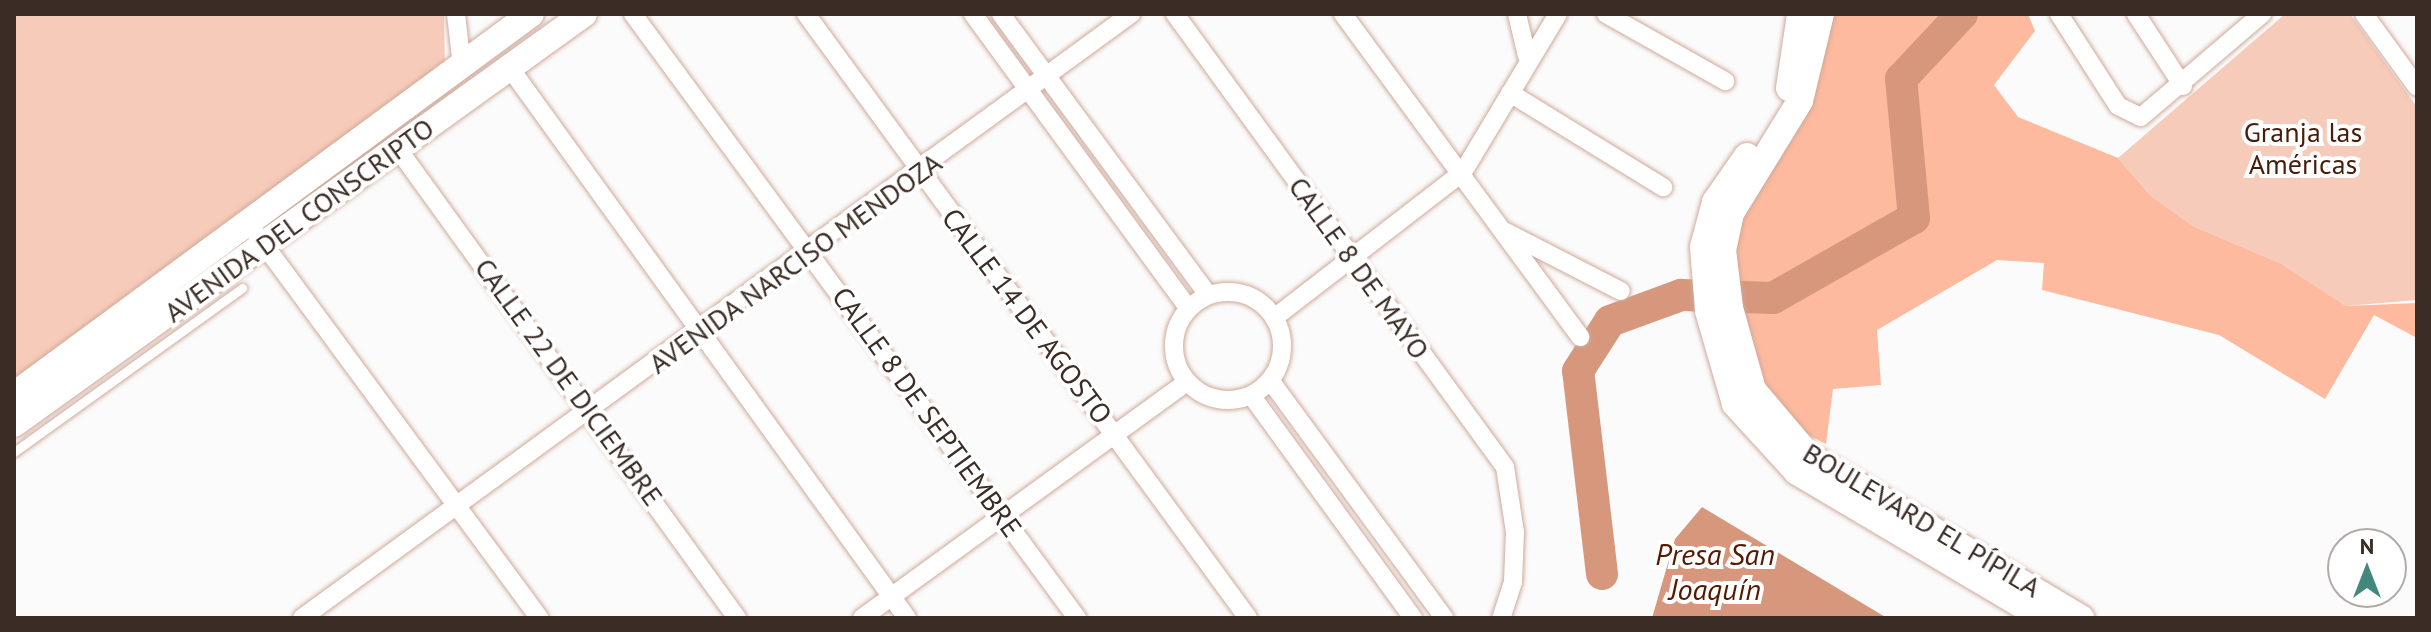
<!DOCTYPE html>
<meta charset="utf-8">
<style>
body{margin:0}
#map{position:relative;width:2431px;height:632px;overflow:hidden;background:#fbfbfb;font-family:"PT Sans",sans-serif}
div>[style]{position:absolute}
.green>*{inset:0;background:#f6cbba}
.forest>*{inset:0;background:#fdba9f}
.water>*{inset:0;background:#d7977d}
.river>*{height:32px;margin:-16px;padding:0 16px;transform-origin:16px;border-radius:16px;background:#d7977d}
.roads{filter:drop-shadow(0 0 2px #cfa99a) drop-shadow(0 0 2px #cfa99a)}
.lane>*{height:9px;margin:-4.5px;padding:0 4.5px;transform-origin:4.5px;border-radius:4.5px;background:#fff}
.street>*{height:18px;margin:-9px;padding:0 9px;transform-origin:9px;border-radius:9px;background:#fff}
.street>.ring{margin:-9px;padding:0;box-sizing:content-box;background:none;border:18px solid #fff;border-radius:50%}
.secondary>*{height:26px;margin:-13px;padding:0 13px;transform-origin:13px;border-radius:13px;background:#fff}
span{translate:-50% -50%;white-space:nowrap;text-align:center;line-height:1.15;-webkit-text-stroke:8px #fff;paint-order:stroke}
.park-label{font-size:28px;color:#461d0a}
.street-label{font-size:28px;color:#3b2d26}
.water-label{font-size:30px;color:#531a00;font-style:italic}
.frame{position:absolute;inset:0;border:16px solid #3b2d26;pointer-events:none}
.north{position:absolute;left:2327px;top:528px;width:80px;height:80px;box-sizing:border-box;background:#fff;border:2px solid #b1aba8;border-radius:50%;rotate:0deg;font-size:22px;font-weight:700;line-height:32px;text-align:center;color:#3b2d26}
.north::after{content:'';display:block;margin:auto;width:28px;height:36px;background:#43887d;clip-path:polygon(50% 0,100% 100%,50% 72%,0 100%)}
</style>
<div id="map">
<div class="green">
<div style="clip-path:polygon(14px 14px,444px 14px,445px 69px,14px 386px)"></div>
<div style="clip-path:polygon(2285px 14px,2350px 14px,2417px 107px,2417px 300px,2346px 306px,2282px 264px,2193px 226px,2151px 196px,2118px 158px)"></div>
</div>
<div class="forest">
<div style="clip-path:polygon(1826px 14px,2028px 14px,2035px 31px,1994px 85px,2018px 117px,2118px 158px,2151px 196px,2193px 226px,2282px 264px,2346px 306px,2417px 303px,2417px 338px,2374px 315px,2325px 399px,2219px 335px,2042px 290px,2044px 263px,1997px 260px,1877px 330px,1881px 385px,1833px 389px,1826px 444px,1784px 423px,1746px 361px,1729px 264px,1741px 206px)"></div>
</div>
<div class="water">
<div style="clip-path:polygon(1702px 507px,1887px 618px,1652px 618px,1675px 539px)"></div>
</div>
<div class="river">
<div style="left:1602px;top:574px;width:204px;rotate:-96.7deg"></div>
<div style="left:1578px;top:371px;width:59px;rotate:-57.4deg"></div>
<div style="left:1610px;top:321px;width:76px;rotate:-20.1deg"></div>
<div style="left:1681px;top:295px;width:92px;rotate:1.9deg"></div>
<div style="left:1773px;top:298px;width:162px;rotate:-29.6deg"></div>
<div style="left:1914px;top:218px;width:140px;rotate:-95.3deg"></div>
<div style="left:1901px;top:79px;width:89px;rotate:-46.8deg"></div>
</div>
<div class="roads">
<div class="lane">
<div style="left:14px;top:452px;width:281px;rotate:-35.7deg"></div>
</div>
<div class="street">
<div style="left:456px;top:14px;width:53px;rotate:83.5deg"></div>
<div style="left:633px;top:14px;width:750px;rotate:53.68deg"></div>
<div style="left:806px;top:14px;width:748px;rotate:53.8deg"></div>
<div style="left:973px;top:14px;width:364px;rotate:53.8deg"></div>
<div style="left:1001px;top:14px;width:349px;rotate:53.6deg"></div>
<div style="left:1175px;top:14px;width:560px;rotate:53.93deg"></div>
<div style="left:1505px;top:467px;width:66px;rotate:81.3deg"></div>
<div style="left:1515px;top:532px;width:50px;rotate:92.3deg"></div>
<div style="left:1513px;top:582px;width:38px;rotate:108deg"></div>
<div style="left:1343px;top:14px;width:401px;rotate:53.7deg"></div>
<div style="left:1517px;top:14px;width:43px;rotate:76.6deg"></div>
<div style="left:1606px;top:14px;width:137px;rotate:29.4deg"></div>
<div style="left:2059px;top:14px;width:109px;rotate:57.3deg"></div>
<div style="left:2118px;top:106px;width:25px;rotate:26deg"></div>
<div style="left:2141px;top:117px;width:159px;rotate:-40.4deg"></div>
<div style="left:2136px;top:14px;width:86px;rotate:56.9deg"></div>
<div style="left:2364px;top:14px;width:90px;rotate:54deg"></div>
<div style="left:510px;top:68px;width:678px;rotate:54.18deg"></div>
<div style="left:1510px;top:93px;width:180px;rotate:31.6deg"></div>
<div style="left:398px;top:149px;width:579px;rotate:54.14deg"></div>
<div style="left:1506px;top:232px;width:129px;rotate:27.2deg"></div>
<div style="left:257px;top:235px;width:476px;rotate:53.6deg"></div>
<div class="ring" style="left:1174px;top:292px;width:90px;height:90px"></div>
<div style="left:1274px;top:318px;width:239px;rotate:-37.7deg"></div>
<div style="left:1463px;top:172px;width:184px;rotate:-59deg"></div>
<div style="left:1270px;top:380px;width:295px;rotate:53.8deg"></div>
<div style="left:1251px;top:395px;width:276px;rotate:54deg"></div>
<div style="left:302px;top:618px;width:1026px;rotate:-36.08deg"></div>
<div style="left:862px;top:618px;width:402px;rotate:-36deg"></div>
</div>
<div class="secondary">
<div style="left:1821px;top:14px;width:89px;rotate:103.6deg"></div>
<div style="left:1800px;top:101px;width:132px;rotate:121.6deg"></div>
<div style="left:1731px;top:213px;width:38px;rotate:102deg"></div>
<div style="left:1723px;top:250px;width:58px;rotate:83.1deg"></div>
<div style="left:1730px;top:308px;width:85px;rotate:74.3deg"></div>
<div style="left:1753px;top:390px;width:87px;rotate:49.7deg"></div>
<div style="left:1809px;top:456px;width:317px;rotate:30.8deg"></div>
<div style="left:1789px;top:88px;width:75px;rotate:-81.5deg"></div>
<div style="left:1747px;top:156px;width:56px;rotate:124.8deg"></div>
<div style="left:1715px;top:202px;width:47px;rotate:104.9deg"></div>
<div style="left:1703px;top:247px;width:64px;rotate:85.5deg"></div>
<div style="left:1708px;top:311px;width:97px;rotate:73.8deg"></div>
<div style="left:1735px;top:404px;width:92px;rotate:47.6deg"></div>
<div style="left:1797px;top:472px;width:287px;rotate:30.6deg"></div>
<div style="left:14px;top:395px;width:642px;rotate:-36.39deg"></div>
<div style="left:14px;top:424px;width:702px;rotate:-35.73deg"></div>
</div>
</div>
<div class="park-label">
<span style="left:2303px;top:148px">Granja las<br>Américas</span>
</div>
<div class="street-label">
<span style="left:299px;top:220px;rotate:-36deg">AVENIDA DEL CONSCRIPTO</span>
<span style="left:795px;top:263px;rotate:-36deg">AVENIDA NARCISO MENDOZA</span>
<span style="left:1359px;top:268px;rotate:54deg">CALLE 8 DE MAYO</span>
<span style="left:1027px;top:316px;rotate:53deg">CALLE 14 DE AGOSTO</span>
<span style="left:569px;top:382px;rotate:54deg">CALLE 22 DE DICIEMBRE</span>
<span style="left:927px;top:412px;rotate:54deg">CALLE 8 DE SEPTIEMBRE</span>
<span style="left:1922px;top:520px;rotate:31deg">BOULEVARD EL PÍPILA</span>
</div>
<div class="water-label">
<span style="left:1715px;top:571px">Presa San<br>Joaquín</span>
</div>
<div class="frame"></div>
<div class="north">N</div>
</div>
